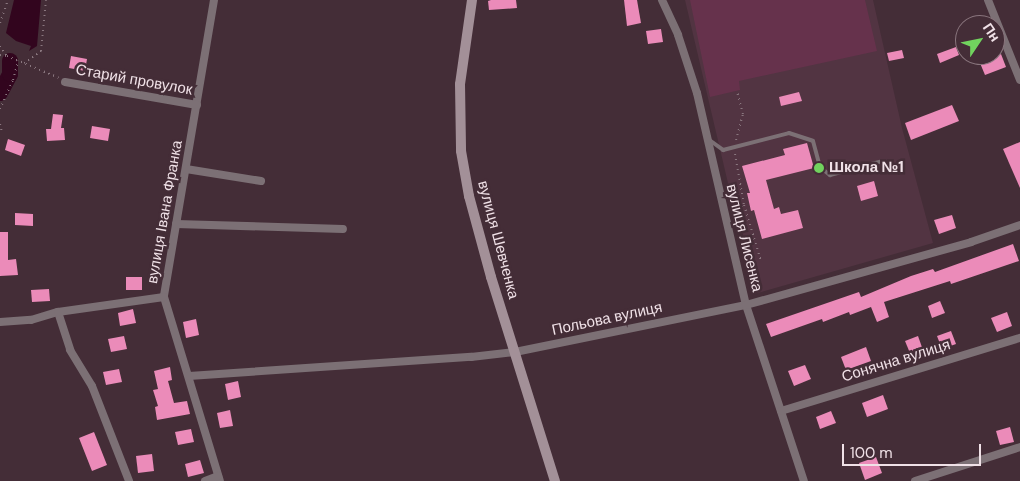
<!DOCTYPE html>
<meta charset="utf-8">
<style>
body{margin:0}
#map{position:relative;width:1020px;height:481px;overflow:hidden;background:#442d37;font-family:"DM Sans",sans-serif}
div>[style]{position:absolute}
.built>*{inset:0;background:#523442}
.green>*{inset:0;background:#66324c}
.water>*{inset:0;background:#32051e}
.river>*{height:16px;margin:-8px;padding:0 8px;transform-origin:8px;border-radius:8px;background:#32051e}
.building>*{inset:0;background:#eb8bb9}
.path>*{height:2px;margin-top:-1px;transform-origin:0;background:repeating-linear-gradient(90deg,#8a777f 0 1px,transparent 0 5px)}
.lane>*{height:4px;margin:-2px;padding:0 2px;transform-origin:2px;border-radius:2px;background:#7c7075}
.street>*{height:8px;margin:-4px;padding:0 4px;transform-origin:4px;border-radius:4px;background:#7c7075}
.secondary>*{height:10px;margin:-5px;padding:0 5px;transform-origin:5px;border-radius:5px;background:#a39098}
.dots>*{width:14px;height:14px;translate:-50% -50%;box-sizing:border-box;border:2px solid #442d37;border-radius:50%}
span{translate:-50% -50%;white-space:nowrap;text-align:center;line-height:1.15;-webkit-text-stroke:5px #442d37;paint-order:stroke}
.street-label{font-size:15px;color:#f0e1e7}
.poi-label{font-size:15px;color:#f0e1e7;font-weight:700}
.left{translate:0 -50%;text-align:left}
.north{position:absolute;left:955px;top:15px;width:50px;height:50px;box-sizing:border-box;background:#442d37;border:1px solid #89757d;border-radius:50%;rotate:56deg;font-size:14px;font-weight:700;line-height:20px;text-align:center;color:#f0e1e7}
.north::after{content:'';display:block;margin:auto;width:18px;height:22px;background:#71d35e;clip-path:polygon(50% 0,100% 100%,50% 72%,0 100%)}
.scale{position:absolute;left:842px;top:444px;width:139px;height:22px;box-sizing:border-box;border:2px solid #f0e1e7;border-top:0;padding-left:6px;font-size:15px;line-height:18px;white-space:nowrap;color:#f0e1e7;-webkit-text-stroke:4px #442d37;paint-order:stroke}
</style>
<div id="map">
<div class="built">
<div style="clip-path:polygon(685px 0,873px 0,902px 128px,933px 243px,754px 294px)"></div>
</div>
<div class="green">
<div style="clip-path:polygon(690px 0,865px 0,877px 51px,739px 81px,740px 90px,710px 97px)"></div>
</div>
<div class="water">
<div style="clip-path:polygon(14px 0,41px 0,37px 46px,29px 51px,31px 46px,16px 41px,6px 33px)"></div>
</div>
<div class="river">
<div style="left:0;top:93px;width:21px;rotate:-62deg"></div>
<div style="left:10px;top:74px;width:13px;rotate:-90deg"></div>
</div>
<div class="building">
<div style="clip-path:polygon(491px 0,516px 0,517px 8px,489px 10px,488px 1px)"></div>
<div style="clip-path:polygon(624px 0,637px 0,641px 23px,627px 26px)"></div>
<div style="clip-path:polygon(661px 29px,663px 42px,648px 44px,646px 31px)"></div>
<div style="clip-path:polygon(956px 47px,959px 55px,940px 63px,937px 54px)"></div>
<div style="clip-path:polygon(902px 50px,904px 58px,889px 61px,887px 53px)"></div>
<div style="clip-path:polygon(1001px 54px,1006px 67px,985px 75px,980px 63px)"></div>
<div style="clip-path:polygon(71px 56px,87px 59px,85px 71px,69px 68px)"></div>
<div style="clip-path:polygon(799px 92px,802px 101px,781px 106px,779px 97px)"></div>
<div style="clip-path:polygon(952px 105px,959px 121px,911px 140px,905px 123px)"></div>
<div style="clip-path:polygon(53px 114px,63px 115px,61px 128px,64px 128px,65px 140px,47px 141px,46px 129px,51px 129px)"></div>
<div style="clip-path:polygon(92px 126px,110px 129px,108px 141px,90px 138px)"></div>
<div style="clip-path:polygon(8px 139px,25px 145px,21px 156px,5px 150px)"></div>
<div style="clip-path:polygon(1020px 142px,1020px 188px,1003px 149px)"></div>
<div style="clip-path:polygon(807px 143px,814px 168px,766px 180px,774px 209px,779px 207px,781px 214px,798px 210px,803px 228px,762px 239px,754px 210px,751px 211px,747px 193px,750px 193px,742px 166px,785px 155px,783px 149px)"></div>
<div style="clip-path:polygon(874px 181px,878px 196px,861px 201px,857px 186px)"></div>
<div style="clip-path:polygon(15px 213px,33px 214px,33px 226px,15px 225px)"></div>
<div style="clip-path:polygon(952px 215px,956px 228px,939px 234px,934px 220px)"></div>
<div style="clip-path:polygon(0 232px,8px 232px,8px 260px,16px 259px,18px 275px,0 276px)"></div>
<div style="clip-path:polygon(1013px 244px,1019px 261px,951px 284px,950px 281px,884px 302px,889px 317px,877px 322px,871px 307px,850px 315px,849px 312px,823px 322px,822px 319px,771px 337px,766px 324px,859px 292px,861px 297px,911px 276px,933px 269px,935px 272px)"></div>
<div style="clip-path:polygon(126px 277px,142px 277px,142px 290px,126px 290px)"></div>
<div style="clip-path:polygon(49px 289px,50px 301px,32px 302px,31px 290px)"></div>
<div style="clip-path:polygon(940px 301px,945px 313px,932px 318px,928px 306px)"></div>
<div style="clip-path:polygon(133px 309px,136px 323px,120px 326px,118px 313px)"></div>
<div style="clip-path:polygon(1007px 312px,1012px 326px,997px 332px,991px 318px)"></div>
<div style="clip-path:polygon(196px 319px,199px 335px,186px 338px,183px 322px)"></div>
<div style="clip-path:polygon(951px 331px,956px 344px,942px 349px,937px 336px)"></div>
<div style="clip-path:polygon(124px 336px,127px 349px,111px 352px,108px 339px)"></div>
<div style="clip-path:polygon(918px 336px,924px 353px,912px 358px,905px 341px)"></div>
<div style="clip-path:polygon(866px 347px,871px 361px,846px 370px,841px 357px)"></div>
<div style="clip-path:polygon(805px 365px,811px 379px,794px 386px,788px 371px)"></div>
<div style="clip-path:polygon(170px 367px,172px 380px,168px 381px,174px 403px,187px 401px,190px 414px,157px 420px,155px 407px,158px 406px,153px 390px,158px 389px,154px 371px)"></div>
<div style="clip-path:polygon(119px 369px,122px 382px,106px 385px,103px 372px)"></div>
<div style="clip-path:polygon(238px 381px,241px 397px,228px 400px,225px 384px)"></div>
<div style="clip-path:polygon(883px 395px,888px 409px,867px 417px,862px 403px)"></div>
<div style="clip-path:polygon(230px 410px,233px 426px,220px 428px,217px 413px)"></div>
<div style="clip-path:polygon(831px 411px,836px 423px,820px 429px,816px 417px)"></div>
<div style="clip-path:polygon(1010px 427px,1014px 442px,1000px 445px,996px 431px)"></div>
<div style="clip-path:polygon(191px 429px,194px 442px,178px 445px,175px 432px)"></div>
<div style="clip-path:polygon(94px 432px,107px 465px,92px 471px,79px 438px)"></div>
<div style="clip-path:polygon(152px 454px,154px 471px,138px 473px,136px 456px)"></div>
<div style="clip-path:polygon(876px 457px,882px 473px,865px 480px,859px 463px)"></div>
<div style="clip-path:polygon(200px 460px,204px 473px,188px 477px,185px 464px)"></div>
</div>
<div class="path">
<div style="left:0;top:23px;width:24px;rotate:-71deg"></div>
<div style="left:0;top:46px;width:12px;rotate:55deg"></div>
<div style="left:0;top:55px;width:7px;rotate:8deg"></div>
<div style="left:7px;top:56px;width:56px;rotate:22.9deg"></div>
<div style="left:24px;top:63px;width:21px;rotate:-35deg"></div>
<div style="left:41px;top:51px;width:51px;rotate:-84.4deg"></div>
<div style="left:0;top:109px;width:32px;rotate:-66deg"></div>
<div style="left:13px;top:80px;width:20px;rotate:-75deg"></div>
<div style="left:0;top:124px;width:9px;rotate:77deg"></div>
<div style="left:736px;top:140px;width:27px;rotate:-75deg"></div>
<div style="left:743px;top:114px;width:24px;rotate:-105deg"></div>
<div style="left:735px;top:154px;width:52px;rotate:80deg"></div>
<div style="left:744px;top:205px;width:59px;rotate:73.1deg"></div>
<div style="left:732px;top:209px;width:13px;rotate:-18deg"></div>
</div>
<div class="lane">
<div style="left:708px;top:139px;width:19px;rotate:36deg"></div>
<div style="left:723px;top:150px;width:68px;rotate:-14.4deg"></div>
<div style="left:789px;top:133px;width:25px;rotate:18deg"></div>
<div style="left:813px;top:141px;width:27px;rotate:75deg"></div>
<div style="left:820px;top:167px;width:13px;rotate:39deg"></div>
<div style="left:830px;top:175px;width:51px;rotate:-14.9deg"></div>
</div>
<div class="street">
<div style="left:214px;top:0;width:301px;rotate:99.6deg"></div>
<div style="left:164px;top:297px;width:192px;rotate:73.1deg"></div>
<div style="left:662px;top:0;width:38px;rotate:65deg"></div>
<div style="left:678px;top:35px;width:61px;rotate:71.9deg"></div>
<div style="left:697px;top:93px;width:218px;rotate:77deg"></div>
<div style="left:746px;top:305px;width:185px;rotate:71.8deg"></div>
<div style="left:988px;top:0;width:86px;rotate:68.2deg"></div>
<div style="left:65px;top:82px;width:134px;rotate:9.9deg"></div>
<div style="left:186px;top:169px;width:76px;rotate:9.1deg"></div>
<div style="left:176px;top:224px;width:167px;rotate:1.7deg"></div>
<div style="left:58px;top:312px;width:40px;rotate:72deg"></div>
<div style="left:70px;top:350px;width:42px;rotate:58.6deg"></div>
<div style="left:92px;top:386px;width:102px;rotate:68.7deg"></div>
<div style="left:0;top:322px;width:31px;rotate:-4deg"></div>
<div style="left:31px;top:320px;width:28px;rotate:-17deg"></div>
<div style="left:58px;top:312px;width:107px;rotate:-8.1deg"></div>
<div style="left:189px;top:376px;width:283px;rotate:-3.9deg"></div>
<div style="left:471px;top:357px;width:44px;rotate:-6.5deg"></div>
<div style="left:515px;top:352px;width:236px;rotate:-11.5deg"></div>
<div style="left:746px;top:305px;width:234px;rotate:-15.6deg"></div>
<div style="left:971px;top:242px;width:52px;rotate:-19.1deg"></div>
<div style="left:781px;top:411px;width:250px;rotate:-17deg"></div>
<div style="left:205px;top:481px;width:14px;rotate:-21deg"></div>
<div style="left:915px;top:481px;width:110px;rotate:-17.9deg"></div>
</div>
<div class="secondary">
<div style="left:472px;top:0;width:85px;rotate:98.1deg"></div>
<div style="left:460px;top:84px;width:67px;rotate:89.1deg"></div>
<div style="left:461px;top:151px;width:46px;rotate:79.9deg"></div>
<div style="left:469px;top:196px;width:84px;rotate:74.8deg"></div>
<div style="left:491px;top:277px;width:214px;rotate:72.6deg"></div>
</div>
<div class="dots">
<div style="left:819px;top:168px;background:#71d35e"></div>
</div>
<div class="street-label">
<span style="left:134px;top:80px;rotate:10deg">Старий провулок</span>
<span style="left:165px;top:212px;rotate:-80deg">вулиця Івана Франка</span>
<span style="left:744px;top:238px;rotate:76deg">вулиця Лисенка</span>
<span style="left:498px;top:240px;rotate:75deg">вулиця Шевченка</span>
<span style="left:607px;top:319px;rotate:-12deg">Польова вулиця</span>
<span style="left:896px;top:361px;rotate:-17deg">Сонячна вулиця</span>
</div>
<div class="poi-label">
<span class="left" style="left:829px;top:168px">Школа №1</span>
</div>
<div class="north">Пн</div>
<div class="scale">100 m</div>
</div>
